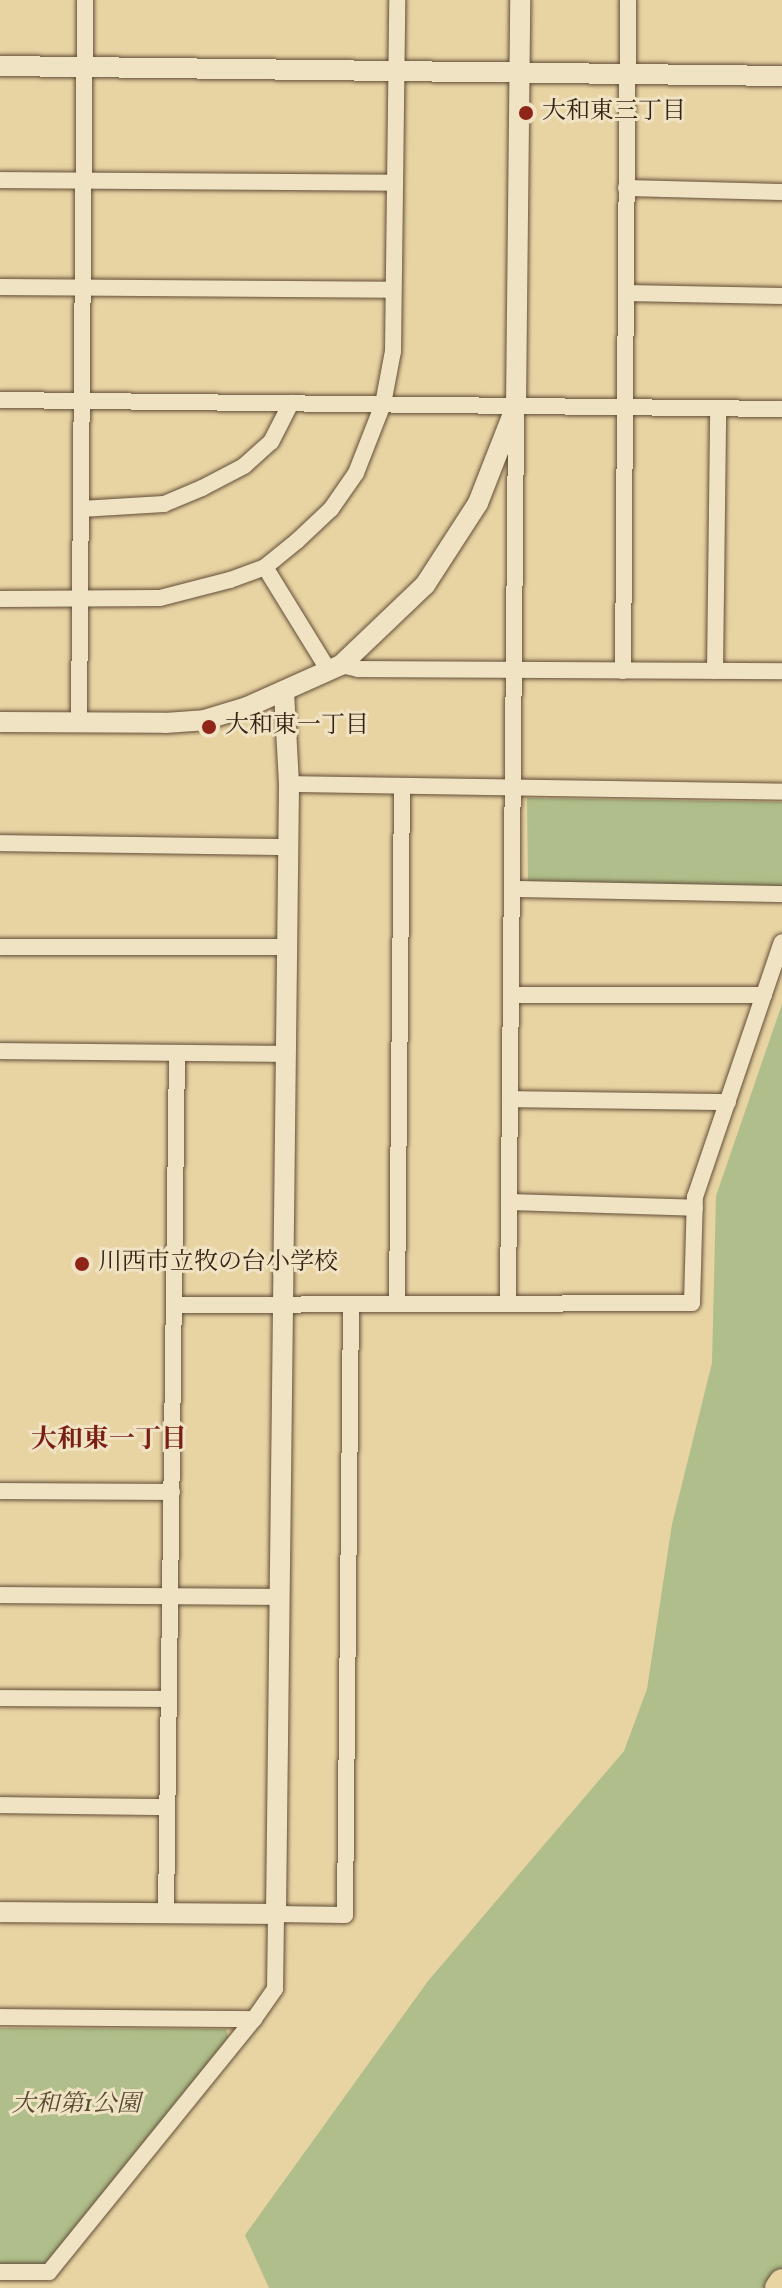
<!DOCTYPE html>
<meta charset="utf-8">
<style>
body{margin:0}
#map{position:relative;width:782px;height:2288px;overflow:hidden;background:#e8d4a3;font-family:Vollkorn,"Noto Serif JP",serif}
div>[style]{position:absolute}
.green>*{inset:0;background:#afbe8a}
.roads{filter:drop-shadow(0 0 2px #634e38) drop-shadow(0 0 2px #634e38)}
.minor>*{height:16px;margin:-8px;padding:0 8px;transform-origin:8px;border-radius:8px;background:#f0e3c3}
.tertiary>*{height:20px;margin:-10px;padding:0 10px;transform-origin:10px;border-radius:10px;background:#f0e3c3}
.trunk>*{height:26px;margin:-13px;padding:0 13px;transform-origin:13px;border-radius:13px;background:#e8d4a3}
.dots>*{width:22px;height:22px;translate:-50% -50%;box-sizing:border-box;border:4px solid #f0e3c3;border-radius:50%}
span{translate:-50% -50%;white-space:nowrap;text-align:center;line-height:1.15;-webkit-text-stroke:6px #f0e3c3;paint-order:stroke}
.poi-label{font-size:24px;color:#372214}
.left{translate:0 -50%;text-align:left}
.park-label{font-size:24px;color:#554932;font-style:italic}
.neighbourhood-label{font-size:26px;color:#7a1f14;font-weight:700}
</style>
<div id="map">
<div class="green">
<div style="clip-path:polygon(527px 798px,782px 802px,782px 889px,528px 883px)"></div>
<div style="clip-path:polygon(782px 1004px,782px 2288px,269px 2288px,245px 2235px,428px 1981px,624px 1751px,647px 1689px,672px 1524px,712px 1363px,716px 1196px)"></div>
<div style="clip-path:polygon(0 2028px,226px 2029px,229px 2039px,43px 2268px,0 2268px)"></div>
</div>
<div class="roads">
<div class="minor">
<div style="left:0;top:180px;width:392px;rotate:0.4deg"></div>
<div style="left:626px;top:188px;width:156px;rotate:1.5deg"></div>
<div style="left:0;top:287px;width:392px;rotate:0.4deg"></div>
<div style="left:626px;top:293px;width:156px;rotate:1.1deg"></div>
<div style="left:0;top:400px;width:782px;rotate:0.66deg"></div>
<div style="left:81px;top:509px;width:83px;rotate:-3.4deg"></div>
<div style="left:164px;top:504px;width:41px;rotate:-22.8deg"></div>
<div style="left:202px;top:488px;width:47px;rotate:-27.6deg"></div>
<div style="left:244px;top:466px;width:36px;rotate:-42deg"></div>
<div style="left:271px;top:442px;width:44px;rotate:-62.9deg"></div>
<div style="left:265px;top:567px;width:122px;rotate:58.4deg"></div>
<div style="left:0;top:599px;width:160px;rotate:-0.4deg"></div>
<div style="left:160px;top:598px;width:72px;rotate:-14.4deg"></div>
<div style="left:230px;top:580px;width:37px;rotate:-20deg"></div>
<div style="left:265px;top:567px;width:41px;rotate:-39.1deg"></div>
<div style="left:297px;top:541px;width:47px;rotate:-43.3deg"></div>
<div style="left:331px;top:509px;width:44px;rotate:-55.2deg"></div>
<div style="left:356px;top:473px;width:74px;rotate:-68.6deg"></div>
<div style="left:383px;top:404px;width:54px;rotate:-79.3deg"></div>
<div style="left:393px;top:351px;width:351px;rotate:-89.3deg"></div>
<div style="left:341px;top:665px;width:17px;rotate:13deg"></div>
<div style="left:358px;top:669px;width:424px;rotate:0.3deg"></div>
<div style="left:623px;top:671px;width:671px;rotate:-89.57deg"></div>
<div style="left:715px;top:671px;width:263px;rotate:-89.3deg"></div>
<div style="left:79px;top:723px;width:723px;rotate:-89.52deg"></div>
<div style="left:289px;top:784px;width:493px;rotate:0.9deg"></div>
<div style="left:0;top:843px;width:288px;rotate:0.8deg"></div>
<div style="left:512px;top:889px;width:270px;rotate:1.1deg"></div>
<div style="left:0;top:947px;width:287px"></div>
<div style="left:511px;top:995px;width:253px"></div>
<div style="left:0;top:1051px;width:285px;rotate:0.6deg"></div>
<div style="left:510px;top:1099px;width:218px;rotate:0.8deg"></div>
<div style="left:509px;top:1202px;width:186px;rotate:1.8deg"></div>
<div style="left:397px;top:1304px;width:518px;rotate:-89.45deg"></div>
<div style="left:508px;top:1304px;width:889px;rotate:-89.48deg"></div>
<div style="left:174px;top:1305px;width:518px;rotate:-0.22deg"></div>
<div style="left:692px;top:1303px;width:106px;rotate:-88.4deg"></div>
<div style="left:695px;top:1197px;width:269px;rotate:-71.2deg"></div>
<div style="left:0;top:1491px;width:172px;rotate:0.3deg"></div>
<div style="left:0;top:1595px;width:279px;rotate:0.4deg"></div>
<div style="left:0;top:1698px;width:169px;rotate:0.3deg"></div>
<div style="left:0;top:1805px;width:167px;rotate:0.7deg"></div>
<div style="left:166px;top:1914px;width:861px;rotate:-89.27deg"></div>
<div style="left:0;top:2017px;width:254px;rotate:0.5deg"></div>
<div style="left:0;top:2272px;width:49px"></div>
<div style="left:49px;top:2272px;width:326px;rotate:-51deg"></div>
<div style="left:254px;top:2019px;width:37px;rotate:-55deg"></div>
<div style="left:275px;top:1989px;width:75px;rotate:-89.2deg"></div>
<div style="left:276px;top:1914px;width:69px;rotate:0.8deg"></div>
<div style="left:345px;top:1915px;width:610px;rotate:-89.44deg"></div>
</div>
<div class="tertiary">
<div style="left:0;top:66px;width:782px;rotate:0.73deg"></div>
<div style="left:0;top:722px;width:165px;rotate:0.3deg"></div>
<div style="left:165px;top:723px;width:39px;rotate:-4deg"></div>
<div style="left:204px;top:720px;width:45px;rotate:-16.8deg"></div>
<div style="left:247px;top:707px;width:103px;rotate:-24.1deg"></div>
<div style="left:341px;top:665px;width:116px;rotate:-43.6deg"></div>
<div style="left:425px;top:585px;width:98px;rotate:-57.1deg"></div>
<div style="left:478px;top:503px;width:104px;rotate:-68.6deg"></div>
<div style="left:516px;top:406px;width:406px;rotate:-89.4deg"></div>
<div style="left:0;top:1912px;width:276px;rotate:0.4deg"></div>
<div style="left:276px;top:1914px;width:1130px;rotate:-89.34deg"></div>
<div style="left:289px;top:784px;width:92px;rotate:-93.1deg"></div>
</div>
<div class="trunk">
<div style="left:778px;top:2288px;width:7px;rotate:-56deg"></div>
</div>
</div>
<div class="dots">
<div style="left:526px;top:113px;background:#8f2418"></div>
<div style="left:209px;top:727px;background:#8f2418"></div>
<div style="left:82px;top:1264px;background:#8f2418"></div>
</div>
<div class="poi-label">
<span class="left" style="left:542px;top:113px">大和東三丁目</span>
<span class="left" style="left:225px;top:727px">大和東一丁目</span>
<span class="left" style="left:98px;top:1264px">川西市立牧の台小学校</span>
</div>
<div class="park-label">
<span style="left:76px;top:2106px">大和第1公園</span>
</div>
<div class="neighbourhood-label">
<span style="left:109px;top:1441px">大和東一丁目</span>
</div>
</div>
